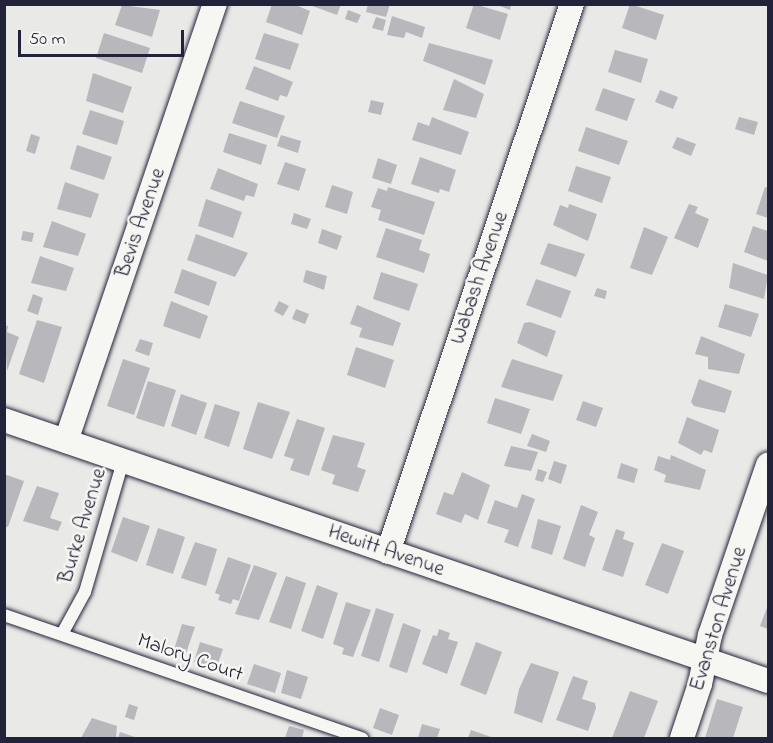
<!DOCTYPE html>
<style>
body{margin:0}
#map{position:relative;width:773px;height:743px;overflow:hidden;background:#e9e9e7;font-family:"Indie Flower",sans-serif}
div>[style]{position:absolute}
.building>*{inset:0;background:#b8b8bc}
.roads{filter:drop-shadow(0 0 2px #22223b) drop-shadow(0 0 2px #22223b)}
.lane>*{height:12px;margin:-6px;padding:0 6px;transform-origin:6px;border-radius:6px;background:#f6f6f2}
.street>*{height:24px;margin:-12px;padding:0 12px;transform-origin:12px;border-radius:12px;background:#f6f6f2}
span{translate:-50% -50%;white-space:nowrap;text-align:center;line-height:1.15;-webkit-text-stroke:5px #f6f6f2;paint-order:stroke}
.street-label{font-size:21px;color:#22223b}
.frame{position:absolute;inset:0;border:6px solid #22223b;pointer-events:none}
.scale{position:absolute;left:18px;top:30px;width:166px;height:27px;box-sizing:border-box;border:3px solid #22223b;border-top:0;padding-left:8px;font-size:18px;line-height:21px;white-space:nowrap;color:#22223b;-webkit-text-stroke:4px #f6f6f2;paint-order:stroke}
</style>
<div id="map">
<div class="building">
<div style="clip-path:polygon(272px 4px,293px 4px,310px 11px,302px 35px,266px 22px)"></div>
<div style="clip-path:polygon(307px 4px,341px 4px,337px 15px)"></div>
<div style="clip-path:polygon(368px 4px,390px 4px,386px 17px,366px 12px)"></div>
<div style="clip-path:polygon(474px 4px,508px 14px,500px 40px,466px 28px)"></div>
<div style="clip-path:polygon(495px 4px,511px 4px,510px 10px)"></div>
<div style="clip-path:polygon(630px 4px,664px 15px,656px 40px,622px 28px)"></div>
<div style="clip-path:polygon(122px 5px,160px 10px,152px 37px,115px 25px)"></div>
<div style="clip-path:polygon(348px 10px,361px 15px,357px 23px,345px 19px)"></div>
<div style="clip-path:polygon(392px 16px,425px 27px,422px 38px,406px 32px,404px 38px,387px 35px)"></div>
<div style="clip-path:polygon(376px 17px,386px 20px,383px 31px,372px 28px)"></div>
<div style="clip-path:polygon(104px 33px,150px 48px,142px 73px,96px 58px)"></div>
<div style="clip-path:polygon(264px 33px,299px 44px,290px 70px,255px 59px)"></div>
<div style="clip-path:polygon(429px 43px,493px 60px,485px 85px,423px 61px)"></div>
<div style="clip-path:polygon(615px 50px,648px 59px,641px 83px,608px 72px)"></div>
<div style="clip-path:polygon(254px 66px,293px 82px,287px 97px,280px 95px,278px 101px,245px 89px)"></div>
<div style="clip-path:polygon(93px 73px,132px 87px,123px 113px,86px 101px)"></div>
<div style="clip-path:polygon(454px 79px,484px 94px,476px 118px,443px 110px)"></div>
<div style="clip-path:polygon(603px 88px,635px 99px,627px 121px,595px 110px)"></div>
<div style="clip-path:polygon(660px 90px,678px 97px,673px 109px,655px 102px)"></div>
<div style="clip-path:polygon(371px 100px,384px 103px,381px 115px,368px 112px)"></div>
<div style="clip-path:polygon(240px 101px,285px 116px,277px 138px,232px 123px)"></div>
<div style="clip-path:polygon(90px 110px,124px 121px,117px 145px,82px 134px)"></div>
<div style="clip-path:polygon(432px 117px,469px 132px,461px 155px,412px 140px,418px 122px,429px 126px)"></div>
<div style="clip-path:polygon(739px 117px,758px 122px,754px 135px,735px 129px)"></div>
<div style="clip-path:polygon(586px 127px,628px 141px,619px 165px,578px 151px)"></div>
<div style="clip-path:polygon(229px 133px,267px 145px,261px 165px,223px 152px)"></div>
<div style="clip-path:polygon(31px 134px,40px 137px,35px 154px,26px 151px)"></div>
<div style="clip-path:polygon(281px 135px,301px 141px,298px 153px,277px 146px)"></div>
<div style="clip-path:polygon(677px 137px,696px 144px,691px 156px,672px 148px)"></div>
<div style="clip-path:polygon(77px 145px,112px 157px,104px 180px,70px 169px)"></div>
<div style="clip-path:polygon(420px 157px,456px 170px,449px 192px,440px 189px,439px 193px,411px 184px)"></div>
<div style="clip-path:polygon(378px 158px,397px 165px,391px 184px,372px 178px)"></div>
<div style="clip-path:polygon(285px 162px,306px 169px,299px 191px,277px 184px)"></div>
<div style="clip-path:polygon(576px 166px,611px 177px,602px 203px,568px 191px)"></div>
<div style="clip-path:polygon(218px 168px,258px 184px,254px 197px,246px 195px,244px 201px,210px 189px)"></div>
<div style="clip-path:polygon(65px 182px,99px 194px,91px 218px,57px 209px)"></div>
<div style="clip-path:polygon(332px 185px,353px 192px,347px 214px,325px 207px)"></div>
<div style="clip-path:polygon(388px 187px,435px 202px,424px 235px,378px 220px,381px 210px,371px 207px,378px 188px,387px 191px)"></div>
<div style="clip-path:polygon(765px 187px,768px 188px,768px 218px,756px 214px)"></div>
<div style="clip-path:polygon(206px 199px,242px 212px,233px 238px,198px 226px)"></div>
<div style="clip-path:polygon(569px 204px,597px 214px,588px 241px,553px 225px,560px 205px,568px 208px)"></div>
<div style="clip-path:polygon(689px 204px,698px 207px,695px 213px,709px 219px,698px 248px,674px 238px)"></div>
<div style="clip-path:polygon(294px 213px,311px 219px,307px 229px,291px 224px)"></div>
<div style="clip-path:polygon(52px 221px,86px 234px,78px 256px,43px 247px)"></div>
<div style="clip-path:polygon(753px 226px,768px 231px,768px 261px,744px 252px)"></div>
<div style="clip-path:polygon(644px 227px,668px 237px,652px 275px,630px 268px)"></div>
<div style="clip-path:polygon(386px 228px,422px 240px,419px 250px,430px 254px,424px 273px,376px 257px)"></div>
<div style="clip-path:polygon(322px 229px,342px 236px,337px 250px,318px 243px)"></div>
<div style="clip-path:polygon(23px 231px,34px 233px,32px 242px,21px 240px)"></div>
<div style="clip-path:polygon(196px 234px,248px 253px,235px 277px,187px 260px)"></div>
<div style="clip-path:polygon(548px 243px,585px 254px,576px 277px,540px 264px)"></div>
<div style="clip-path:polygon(40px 256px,74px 268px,66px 291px,31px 283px)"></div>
<div style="clip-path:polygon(733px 263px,768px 275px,764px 299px,729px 288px)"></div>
<div style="clip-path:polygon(182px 269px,217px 282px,209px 306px,174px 293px)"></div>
<div style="clip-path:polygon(306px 270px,327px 276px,324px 290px,303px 282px)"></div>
<div style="clip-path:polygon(381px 272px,418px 284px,409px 311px,373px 299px)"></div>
<div style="clip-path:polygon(536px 279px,571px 291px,561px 318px,526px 305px)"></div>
<div style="clip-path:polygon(597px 288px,607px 291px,605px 299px,594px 296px)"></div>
<div style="clip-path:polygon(33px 294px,43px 298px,38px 315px,27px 311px)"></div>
<div style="clip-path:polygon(171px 301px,208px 316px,200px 339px,163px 326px)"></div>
<div style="clip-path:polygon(279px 301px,289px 306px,283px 316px,274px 311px)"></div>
<div style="clip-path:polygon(725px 304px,759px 314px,751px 337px,718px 327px)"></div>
<div style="clip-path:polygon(357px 305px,401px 323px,393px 346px,359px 337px,362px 328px,350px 324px)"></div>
<div style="clip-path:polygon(296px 309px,309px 314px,305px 324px,292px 319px)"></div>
<div style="clip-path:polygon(37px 320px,62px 327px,44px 383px,19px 374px)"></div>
<div style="clip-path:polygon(530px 322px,556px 331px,547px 357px,517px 343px,524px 323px)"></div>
<div style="clip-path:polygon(4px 325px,8px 326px,7px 332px,19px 337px,7px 371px)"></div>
<div style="clip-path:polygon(701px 336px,745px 354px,739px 374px,708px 369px,708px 357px,695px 354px)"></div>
<div style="clip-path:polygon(140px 339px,153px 343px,149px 356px,135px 351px)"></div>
<div style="clip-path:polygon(356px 347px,394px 360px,385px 388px,347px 375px)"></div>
<div style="clip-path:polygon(123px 359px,150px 368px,134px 415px,107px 406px)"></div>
<div style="clip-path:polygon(512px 359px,563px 375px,553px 401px,501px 387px)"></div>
<div style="clip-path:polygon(699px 379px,732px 391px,725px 413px,694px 406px,691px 402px)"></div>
<div style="clip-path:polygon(148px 381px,176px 390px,164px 427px,136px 418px)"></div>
<div style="clip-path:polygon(181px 394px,207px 403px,196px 435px,171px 426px)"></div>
<div style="clip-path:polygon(495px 398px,530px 409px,521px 434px,487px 423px)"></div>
<div style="clip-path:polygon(583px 401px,603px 408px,596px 427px,576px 420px)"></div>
<div style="clip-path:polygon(258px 402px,290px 412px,272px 459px,243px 449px)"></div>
<div style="clip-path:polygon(215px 404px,240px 412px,229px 447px,204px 438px)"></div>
<div style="clip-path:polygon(687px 417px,719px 430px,712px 453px,704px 450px,701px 455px,678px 443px)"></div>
<div style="clip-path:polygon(297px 419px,325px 428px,309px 476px,290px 470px,294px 459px,284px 456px)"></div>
<div style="clip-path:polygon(532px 434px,550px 441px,546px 452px,527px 446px)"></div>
<div style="clip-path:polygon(333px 435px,365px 443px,357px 467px,366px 470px,358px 492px,332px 484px,335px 475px,321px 470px)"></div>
<div style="clip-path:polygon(511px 446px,538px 452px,531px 471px,504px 466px)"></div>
<div style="clip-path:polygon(671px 455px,706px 470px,700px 490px,664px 482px,666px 475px,654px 470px,658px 456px,670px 460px)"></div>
<div style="clip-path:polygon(554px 461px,567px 465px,561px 484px,548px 479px)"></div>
<div style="clip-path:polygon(621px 463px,638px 469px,634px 483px,617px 478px)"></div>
<div style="clip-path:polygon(538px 469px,547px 472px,543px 482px,535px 480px)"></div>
<div style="clip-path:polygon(462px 472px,490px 485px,478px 520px,465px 514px,461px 523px,436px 514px,444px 492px,453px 495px)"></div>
<div style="clip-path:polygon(4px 474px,24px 481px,8px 527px,4px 526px)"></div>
<div style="clip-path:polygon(37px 486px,59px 493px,50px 518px,62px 522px,58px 531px,23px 521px)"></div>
<div style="clip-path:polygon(522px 494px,535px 499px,518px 547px,504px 542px,509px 530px,487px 523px,495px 500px,517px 508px)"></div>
<div style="clip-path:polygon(581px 505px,598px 512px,589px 535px,595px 538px,585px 567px,563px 559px)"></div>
<div style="clip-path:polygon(123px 517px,150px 526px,137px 562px,111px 552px)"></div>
<div style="clip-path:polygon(538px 519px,561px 526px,552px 555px,531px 548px)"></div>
<div style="clip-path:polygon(158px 528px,185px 537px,173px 574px,146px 565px)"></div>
<div style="clip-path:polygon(616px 529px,625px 532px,623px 539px,634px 543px,623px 577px,602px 570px)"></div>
<div style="clip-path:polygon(195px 542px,217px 549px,206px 586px,181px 578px)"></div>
<div style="clip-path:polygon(662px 543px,684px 551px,668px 594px,645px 585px)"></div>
<div style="clip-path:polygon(228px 557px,251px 565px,239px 601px,233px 599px,231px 604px,218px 600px,220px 595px,215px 593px)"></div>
<div style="clip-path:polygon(254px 565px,277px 573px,259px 620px,235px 614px)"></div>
<div style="clip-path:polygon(286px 576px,306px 583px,291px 629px,269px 622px)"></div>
<div style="clip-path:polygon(317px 585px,338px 593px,323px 639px,301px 631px)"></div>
<div style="clip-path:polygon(346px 602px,371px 610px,353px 657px,342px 654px,344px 648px,333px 644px)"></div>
<div style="clip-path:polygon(768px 605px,768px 629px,760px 626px)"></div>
<div style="clip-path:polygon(376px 608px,394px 614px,379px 662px,361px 656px)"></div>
<div style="clip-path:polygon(403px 623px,421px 630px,407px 673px,389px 667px)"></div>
<div style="clip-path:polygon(182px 624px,195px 627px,184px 659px,172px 656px)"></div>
<div style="clip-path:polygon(439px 629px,450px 633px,448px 639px,458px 642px,447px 674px,422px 664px,433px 635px,437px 636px)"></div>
<div style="clip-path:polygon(200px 642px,223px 649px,216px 669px,194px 662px)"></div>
<div style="clip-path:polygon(476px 642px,502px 652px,486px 695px,460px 685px)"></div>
<div style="clip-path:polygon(531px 663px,559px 672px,542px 723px,514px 713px,519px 689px)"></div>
<div style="clip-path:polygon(254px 664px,281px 673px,275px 693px,247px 684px)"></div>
<div style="clip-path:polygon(287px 670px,308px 677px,301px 699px,281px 693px)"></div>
<div style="clip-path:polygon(573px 676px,588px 681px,582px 699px,595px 703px,596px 708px,588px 731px,556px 720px)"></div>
<div style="clip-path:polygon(630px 691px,658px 701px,644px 738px,612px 738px)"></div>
<div style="clip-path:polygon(717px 699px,743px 707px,733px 738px,705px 738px)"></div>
<div style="clip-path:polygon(129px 704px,138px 707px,134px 720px,125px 717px)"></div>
<div style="clip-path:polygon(380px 708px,399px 715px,392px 735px,373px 728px)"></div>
<div style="clip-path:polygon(92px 718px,117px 726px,116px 738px,81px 738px)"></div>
<div style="clip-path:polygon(422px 724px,440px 729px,437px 738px,418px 738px)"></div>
<div style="clip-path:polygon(289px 726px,304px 730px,302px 738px,285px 738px)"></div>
<div style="clip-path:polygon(471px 730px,494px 738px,468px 738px)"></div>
<div style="clip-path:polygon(120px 732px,138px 738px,118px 738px)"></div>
</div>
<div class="roads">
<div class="lane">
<div style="left:4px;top:615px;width:379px;rotate:19deg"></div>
<div style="left:62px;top:634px;width:48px;rotate:-61.3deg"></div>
<div style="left:85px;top:592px;width:136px;rotate:-73.8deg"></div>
</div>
<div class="street">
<div style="left:4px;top:420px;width:807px;rotate:18.86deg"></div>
<div style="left:66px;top:441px;width:462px;rotate:-71.2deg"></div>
<div style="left:388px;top:552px;width:578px;rotate:-71.44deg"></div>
<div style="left:682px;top:738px;width:57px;rotate:-71.6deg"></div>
<div style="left:700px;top:684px;width:50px;rotate:-78.5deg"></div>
<div style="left:710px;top:635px;width:180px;rotate:-71.2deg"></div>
</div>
</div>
<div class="street-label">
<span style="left:141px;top:223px;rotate:-71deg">Bevis Avenue</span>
<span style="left:480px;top:278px;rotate:-71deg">Wabash Avenue</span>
<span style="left:83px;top:526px;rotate:-73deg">Burke Avenue</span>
<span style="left:386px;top:551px;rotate:19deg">Hewitt Avenue</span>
<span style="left:719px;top:619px;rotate:-73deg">Evanston Avenue</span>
<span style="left:190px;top:658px;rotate:19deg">Malory Court</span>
</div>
<div class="frame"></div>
<div class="scale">50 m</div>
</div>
